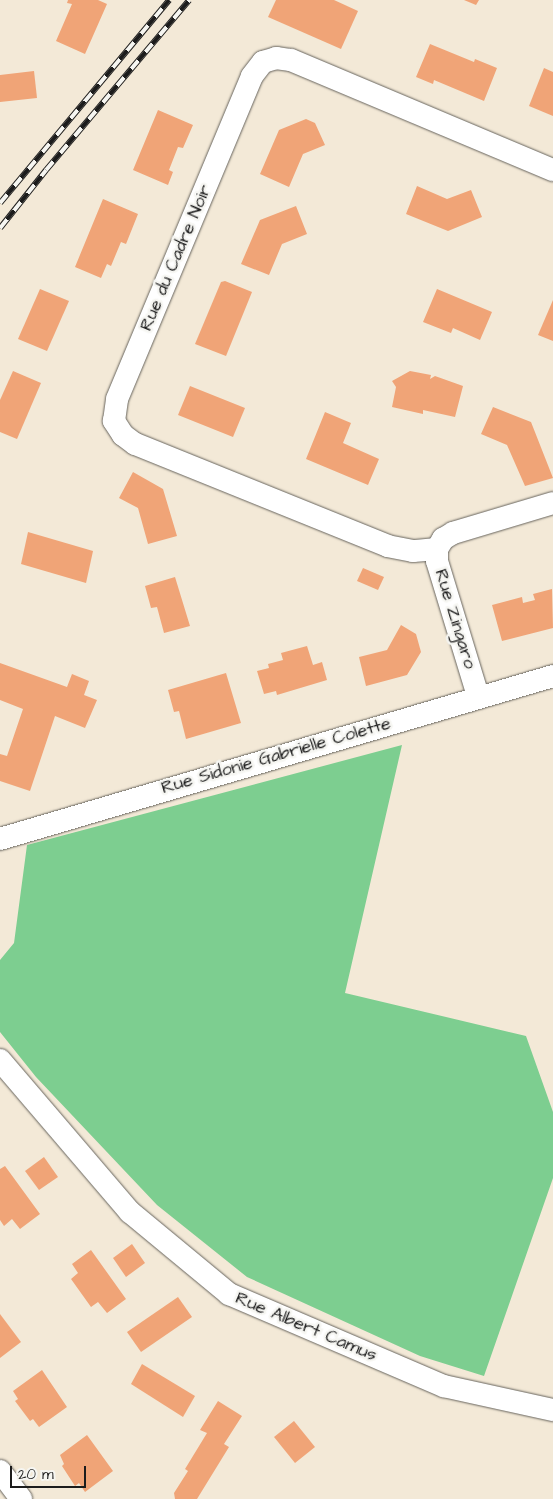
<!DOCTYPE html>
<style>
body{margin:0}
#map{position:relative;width:553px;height:1499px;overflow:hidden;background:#f3e9d7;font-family:"Architects Daughter",sans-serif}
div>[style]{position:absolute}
.green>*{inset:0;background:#7dce90}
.building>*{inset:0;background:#f0a477}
.roads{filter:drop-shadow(0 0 1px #67645d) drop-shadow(0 0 1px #67645d)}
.minor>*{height:22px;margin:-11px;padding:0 11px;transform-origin:11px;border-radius:11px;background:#fff}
.rail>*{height:5.5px;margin-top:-2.75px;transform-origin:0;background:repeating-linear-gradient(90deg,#f6f6f2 0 11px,#1c1c1c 0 22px);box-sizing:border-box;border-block:1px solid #1c1c1c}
span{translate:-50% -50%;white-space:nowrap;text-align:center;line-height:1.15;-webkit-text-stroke:5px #f6f6f2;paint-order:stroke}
.street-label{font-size:18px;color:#1c1c1c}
.scale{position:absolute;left:10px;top:1466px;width:76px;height:22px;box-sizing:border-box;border:2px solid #1c1c1c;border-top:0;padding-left:6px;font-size:15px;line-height:18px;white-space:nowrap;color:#1c1c1c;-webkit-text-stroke:4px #f6f6f2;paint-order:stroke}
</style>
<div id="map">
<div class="green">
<div style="clip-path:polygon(402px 745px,345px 993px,526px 1036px,553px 1112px,553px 1178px,484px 1376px,420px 1356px,247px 1277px,157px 1205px,36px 1077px,0 1032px,0 960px,14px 943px,27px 845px)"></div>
</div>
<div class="building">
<div style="clip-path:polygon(68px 0,98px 0,107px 4px,85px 54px,56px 41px,72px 4px,67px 3px)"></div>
<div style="clip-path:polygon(276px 0,334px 0,358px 11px,341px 49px,268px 17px)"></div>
<div style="clip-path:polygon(464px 0,479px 0,476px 5px)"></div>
<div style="clip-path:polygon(430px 44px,474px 62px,475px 59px,497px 68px,484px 101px,434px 80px,433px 84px,416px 77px)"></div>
<div style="clip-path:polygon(544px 68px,553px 72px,553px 116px,529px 106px)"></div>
<div style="clip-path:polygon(34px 71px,37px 98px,0 102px,0 75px)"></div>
<div style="clip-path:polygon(158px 110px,193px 125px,183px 148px,178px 147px,169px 170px,173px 172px,168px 185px,133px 170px)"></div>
<div style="clip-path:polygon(306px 119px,315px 123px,325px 145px,303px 154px,289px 187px,260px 174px,279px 130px)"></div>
<div style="clip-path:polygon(417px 186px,447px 199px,471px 190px,482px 217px,448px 231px,406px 214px)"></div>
<div style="clip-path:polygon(103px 199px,138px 214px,126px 244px,121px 242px,111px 266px,107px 264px,101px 278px,75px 267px)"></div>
<div style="clip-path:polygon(296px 206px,307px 234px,282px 244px,269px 275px,241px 264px,260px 220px)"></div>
<div style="clip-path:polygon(225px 281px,252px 292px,226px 356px,195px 344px,221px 282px)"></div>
<div style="clip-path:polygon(40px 289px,69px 301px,47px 351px,18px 339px)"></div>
<div style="clip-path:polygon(437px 289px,492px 312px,480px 340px,453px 328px,451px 333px,423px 322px)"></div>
<div style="clip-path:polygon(553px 300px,553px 341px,538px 335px)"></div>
<div style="clip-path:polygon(13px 371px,41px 383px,17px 439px,0 432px,0 400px)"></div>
<div style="clip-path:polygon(410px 371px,431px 375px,430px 379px,435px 376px,463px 386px,455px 417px,423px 410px,423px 414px,392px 407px,396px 387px,392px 381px)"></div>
<div style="clip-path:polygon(190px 386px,245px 408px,233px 437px,178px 415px)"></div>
<div style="clip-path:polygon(493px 407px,531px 422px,553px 478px,525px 486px,507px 445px,481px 434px)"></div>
<div style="clip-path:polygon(325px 412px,351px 423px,343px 443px,379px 459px,368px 485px,306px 459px)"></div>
<div style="clip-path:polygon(133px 472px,163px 489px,177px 536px,148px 544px,138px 508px,119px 498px)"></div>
<div style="clip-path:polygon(28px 532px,93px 551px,86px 583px,21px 564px)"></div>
<div style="clip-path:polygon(363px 568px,384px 577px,378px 590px,357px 581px)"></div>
<div style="clip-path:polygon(175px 577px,190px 626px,164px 633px,157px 607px,151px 608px,145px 586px)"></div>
<div style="clip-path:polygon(552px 589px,553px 628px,502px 641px,492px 605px,522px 597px,523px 603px,535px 600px,533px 594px)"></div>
<div style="clip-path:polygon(401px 625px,416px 634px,421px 652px,407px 675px,366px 686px,359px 657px,387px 650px)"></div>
<div style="clip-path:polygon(307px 646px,313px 665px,322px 662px,327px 680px,277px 695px,276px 691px,264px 694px,257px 671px,269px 668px,268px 664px,283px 660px,281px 653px)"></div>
<div style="clip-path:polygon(0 663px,67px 687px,72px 674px,89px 681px,84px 695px,97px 700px,85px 728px,55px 716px,30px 791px,0 781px,0 754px,7px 756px,23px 709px,0 700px)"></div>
<div style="clip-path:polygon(226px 673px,241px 723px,186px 739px,179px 711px,174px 712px,168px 690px)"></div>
<div style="clip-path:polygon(44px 1157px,58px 1177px,39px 1190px,25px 1171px)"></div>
<div style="clip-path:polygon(5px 1166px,40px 1214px,20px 1229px,12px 1219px,4px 1226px,0 1220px,0 1169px)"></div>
<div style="clip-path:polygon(132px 1244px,145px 1263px,126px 1277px,113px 1258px)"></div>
<div style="clip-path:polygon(91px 1250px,126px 1299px,107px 1313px,98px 1302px,91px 1307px,71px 1279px,78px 1273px,72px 1264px)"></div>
<div style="clip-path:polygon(178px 1297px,192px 1317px,141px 1352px,127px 1332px)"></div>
<div style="clip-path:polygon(0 1314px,21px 1342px,0 1358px)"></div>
<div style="clip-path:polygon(142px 1364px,195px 1396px,183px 1417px,131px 1384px)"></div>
<div style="clip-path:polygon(42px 1370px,67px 1407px,39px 1427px,33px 1419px,30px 1421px,15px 1401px,18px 1399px,13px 1391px)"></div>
<div style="clip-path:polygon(218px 1401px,242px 1416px,224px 1444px,229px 1447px,197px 1499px,175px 1499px,174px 1493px,188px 1471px,185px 1469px,207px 1433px,200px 1430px)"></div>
<div style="clip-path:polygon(294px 1421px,315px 1447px,295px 1463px,274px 1437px)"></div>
<div style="clip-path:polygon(87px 1435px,113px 1471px,85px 1492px,79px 1483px,75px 1486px,62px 1466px,64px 1464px,60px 1455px)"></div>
</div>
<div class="roads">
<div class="minor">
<div style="left:437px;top:549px;width:24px;rotate:175deg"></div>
<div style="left:413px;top:551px;width:25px;rotate:-169deg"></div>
<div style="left:388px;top:546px;width:273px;rotate:-158deg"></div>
<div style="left:135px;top:444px;width:15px;rotate:-143deg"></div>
<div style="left:123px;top:435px;width:17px;rotate:-123deg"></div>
<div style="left:114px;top:421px;width:22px;rotate:-82deg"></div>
<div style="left:117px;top:399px;width:350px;rotate:-67.3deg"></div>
<div style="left:252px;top:76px;width:18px;rotate:-52deg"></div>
<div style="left:263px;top:62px;width:14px;rotate:-17deg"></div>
<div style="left:276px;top:58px;width:15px;rotate:8deg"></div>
<div style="left:291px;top:60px;width:284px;rotate:22.8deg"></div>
<div style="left:478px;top:696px;width:141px;rotate:-106.9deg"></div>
<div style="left:437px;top:561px;width:12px;rotate:-90deg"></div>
<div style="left:437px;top:549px;width:12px;rotate:-59deg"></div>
<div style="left:443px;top:539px;width:12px;rotate:-31deg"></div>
<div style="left:453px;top:533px;width:104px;rotate:-16.7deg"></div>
<div style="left:0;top:839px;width:577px;rotate:-16.42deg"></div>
<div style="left:0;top:1060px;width:200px;rotate:49.5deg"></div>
<div style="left:130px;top:1212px;width:129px;rotate:39.6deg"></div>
<div style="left:229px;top:1294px;width:234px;rotate:23.2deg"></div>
<div style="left:444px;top:1386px;width:112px;rotate:12.4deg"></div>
<div style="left:0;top:1471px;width:35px;rotate:53deg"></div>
</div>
</div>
<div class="rail">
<div style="left:0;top:203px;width:264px;rotate:-50.2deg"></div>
<div style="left:0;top:228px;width:74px;rotate:-51.6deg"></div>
<div style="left:46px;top:170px;width:222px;rotate:-49.9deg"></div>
</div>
<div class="street-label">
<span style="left:176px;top:258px;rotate:-67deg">Rue du Cadre Noir</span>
<span style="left:455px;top:619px;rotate:73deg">Rue Zingaro</span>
<span style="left:276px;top:756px;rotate:-16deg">Rue Sidonie Gabrielle Colette</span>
<span style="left:306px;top:1327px;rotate:23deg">Rue Albert Camus</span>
</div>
<div class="scale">20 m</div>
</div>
